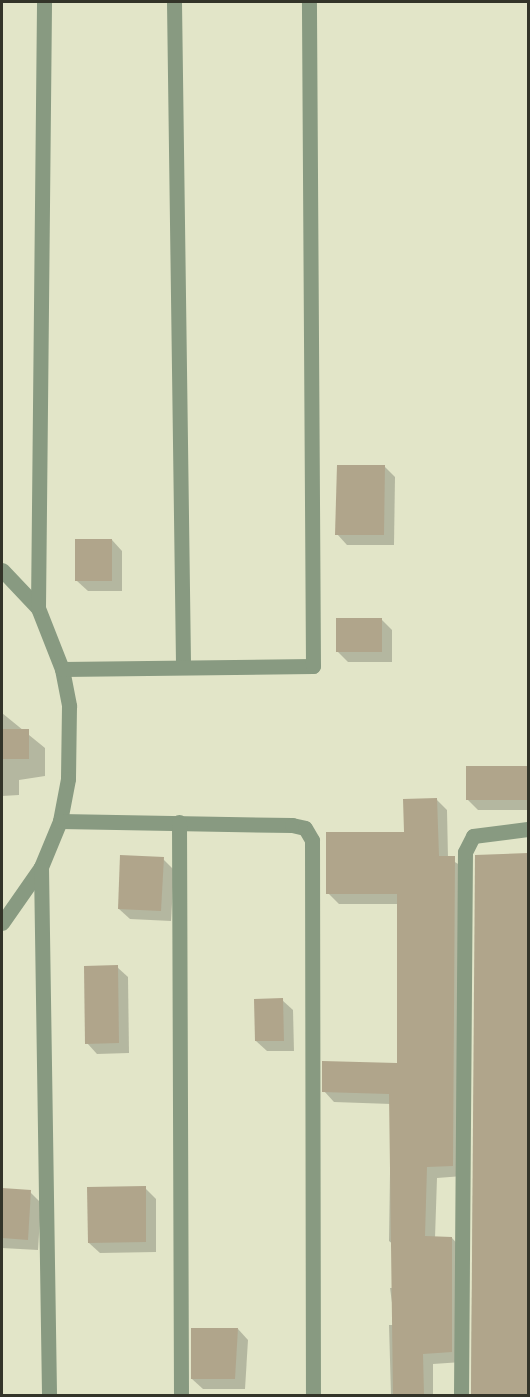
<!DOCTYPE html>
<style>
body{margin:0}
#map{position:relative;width:530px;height:1397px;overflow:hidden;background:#e2e5c8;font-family:"Sofia Sans Condensed",sans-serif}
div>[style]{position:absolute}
.shadow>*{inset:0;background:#0003}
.building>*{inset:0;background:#b0a58b}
.minor>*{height:15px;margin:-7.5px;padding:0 7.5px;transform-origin:7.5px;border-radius:7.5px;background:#889a81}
span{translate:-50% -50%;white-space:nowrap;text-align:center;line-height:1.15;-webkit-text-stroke:6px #fff;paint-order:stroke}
.frame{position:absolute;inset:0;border:3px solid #333429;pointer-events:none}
</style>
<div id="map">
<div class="shadow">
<div style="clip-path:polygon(384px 466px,395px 477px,394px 545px,347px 545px,337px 534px)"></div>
<div style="clip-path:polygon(112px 540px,122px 551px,122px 591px,88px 591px,77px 581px)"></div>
<div style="clip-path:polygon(381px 619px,392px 630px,392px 662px,348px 662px,338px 652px)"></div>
<div style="clip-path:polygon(2px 713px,45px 748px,45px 776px,19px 780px,19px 795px,2px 796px)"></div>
<div style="clip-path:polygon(467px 768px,528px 768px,528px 810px,478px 810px,467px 799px)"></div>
<div style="clip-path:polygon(436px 799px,447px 810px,448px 858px,465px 868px,463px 1176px,437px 1178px,435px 1238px,452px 1238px,462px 1249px,462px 1362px,433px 1364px,433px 1396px,391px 1396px,389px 1325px,395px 1325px,390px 1288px,396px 1288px,395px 1246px,389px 1241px,391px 1104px,334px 1102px,324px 1091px,398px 1065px,398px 904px,339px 904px,328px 893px,405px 833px)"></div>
<div style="clip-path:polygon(528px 854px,528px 1396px,471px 1396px,476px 856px)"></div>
<div style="clip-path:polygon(163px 859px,174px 870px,171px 921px,130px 919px,119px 909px)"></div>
<div style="clip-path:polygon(117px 967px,128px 977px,129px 1053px,97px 1054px,87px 1043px)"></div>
<div style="clip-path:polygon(282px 1000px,293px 1010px,294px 1051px,267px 1051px,256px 1041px)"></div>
<div style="clip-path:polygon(145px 1188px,156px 1199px,156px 1252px,100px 1253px,89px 1243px)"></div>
<div style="clip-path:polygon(2px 1190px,30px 1192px,41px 1203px,38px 1250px,2px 1248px)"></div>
<div style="clip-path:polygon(238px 1329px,248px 1340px,245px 1389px,203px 1389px,192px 1379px)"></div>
</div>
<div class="building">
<div style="clip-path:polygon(337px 465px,385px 465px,384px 535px,335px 535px)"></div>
<div style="clip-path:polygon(75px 539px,112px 539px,112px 581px,75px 581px)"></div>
<div style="clip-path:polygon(336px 618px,382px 618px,382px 652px,336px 652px)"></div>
<div style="clip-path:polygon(2px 729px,29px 729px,29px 759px,2px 759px)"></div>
<div style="clip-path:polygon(466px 766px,528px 766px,528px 800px,466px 800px)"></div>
<div style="clip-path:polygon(437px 798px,439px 856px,455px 856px,453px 1166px,427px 1167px,425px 1236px,452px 1237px,452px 1352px,423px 1354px,424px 1395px,393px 1395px,389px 1094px,322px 1092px,322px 1061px,397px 1063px,397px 894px,326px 894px,326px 832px,404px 832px,403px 799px)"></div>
<div style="clip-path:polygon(528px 853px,528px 1395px,471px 1395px,475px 855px)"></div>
<div style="clip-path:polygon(120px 855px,164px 857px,161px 911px,118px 909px)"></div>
<div style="clip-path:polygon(118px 965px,119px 1043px,85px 1044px,84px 966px)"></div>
<div style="clip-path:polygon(283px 998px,284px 1041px,255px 1041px,254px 999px)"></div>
<div style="clip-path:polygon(146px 1186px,146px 1242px,88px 1243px,87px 1187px)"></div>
<div style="clip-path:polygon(2px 1188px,31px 1190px,28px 1240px,2px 1238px)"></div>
<div style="clip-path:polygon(191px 1328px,238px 1328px,235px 1379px,191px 1379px)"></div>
</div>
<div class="minor">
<div style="left:174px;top:2px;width:665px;rotate:89.22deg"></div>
<div style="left:2px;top:570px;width:52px;rotate:46.5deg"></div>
<div style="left:38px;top:608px;width:66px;rotate:68.5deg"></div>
<div style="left:62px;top:669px;width:38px;rotate:79deg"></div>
<div style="left:69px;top:706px;width:73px;rotate:90.8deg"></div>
<div style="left:68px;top:779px;width:43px;rotate:100.8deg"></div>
<div style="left:60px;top:821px;width:50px;rotate:112.4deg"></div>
<div style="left:41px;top:867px;width:68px;rotate:124.9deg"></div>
<div style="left:38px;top:608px;width:606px;rotate:-89.43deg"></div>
<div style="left:62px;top:669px;width:251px;rotate:-0.7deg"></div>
<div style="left:313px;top:666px;width:664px;rotate:-90.35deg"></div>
<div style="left:60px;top:821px;width:232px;rotate:1deg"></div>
<div style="left:292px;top:825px;width:13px;rotate:13deg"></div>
<div style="left:305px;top:828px;width:14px;rotate:60deg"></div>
<div style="left:312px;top:840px;width:556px;rotate:89.9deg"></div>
<div style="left:179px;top:822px;width:574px;rotate:89.8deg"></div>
<div style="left:41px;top:867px;width:529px;rotate:89.13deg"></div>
<div style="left:461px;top:1396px;width:544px;rotate:-89.58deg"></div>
<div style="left:465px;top:852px;width:18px;rotate:-63deg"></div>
<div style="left:473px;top:836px;width:55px;rotate:-7.3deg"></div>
</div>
<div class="frame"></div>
</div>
